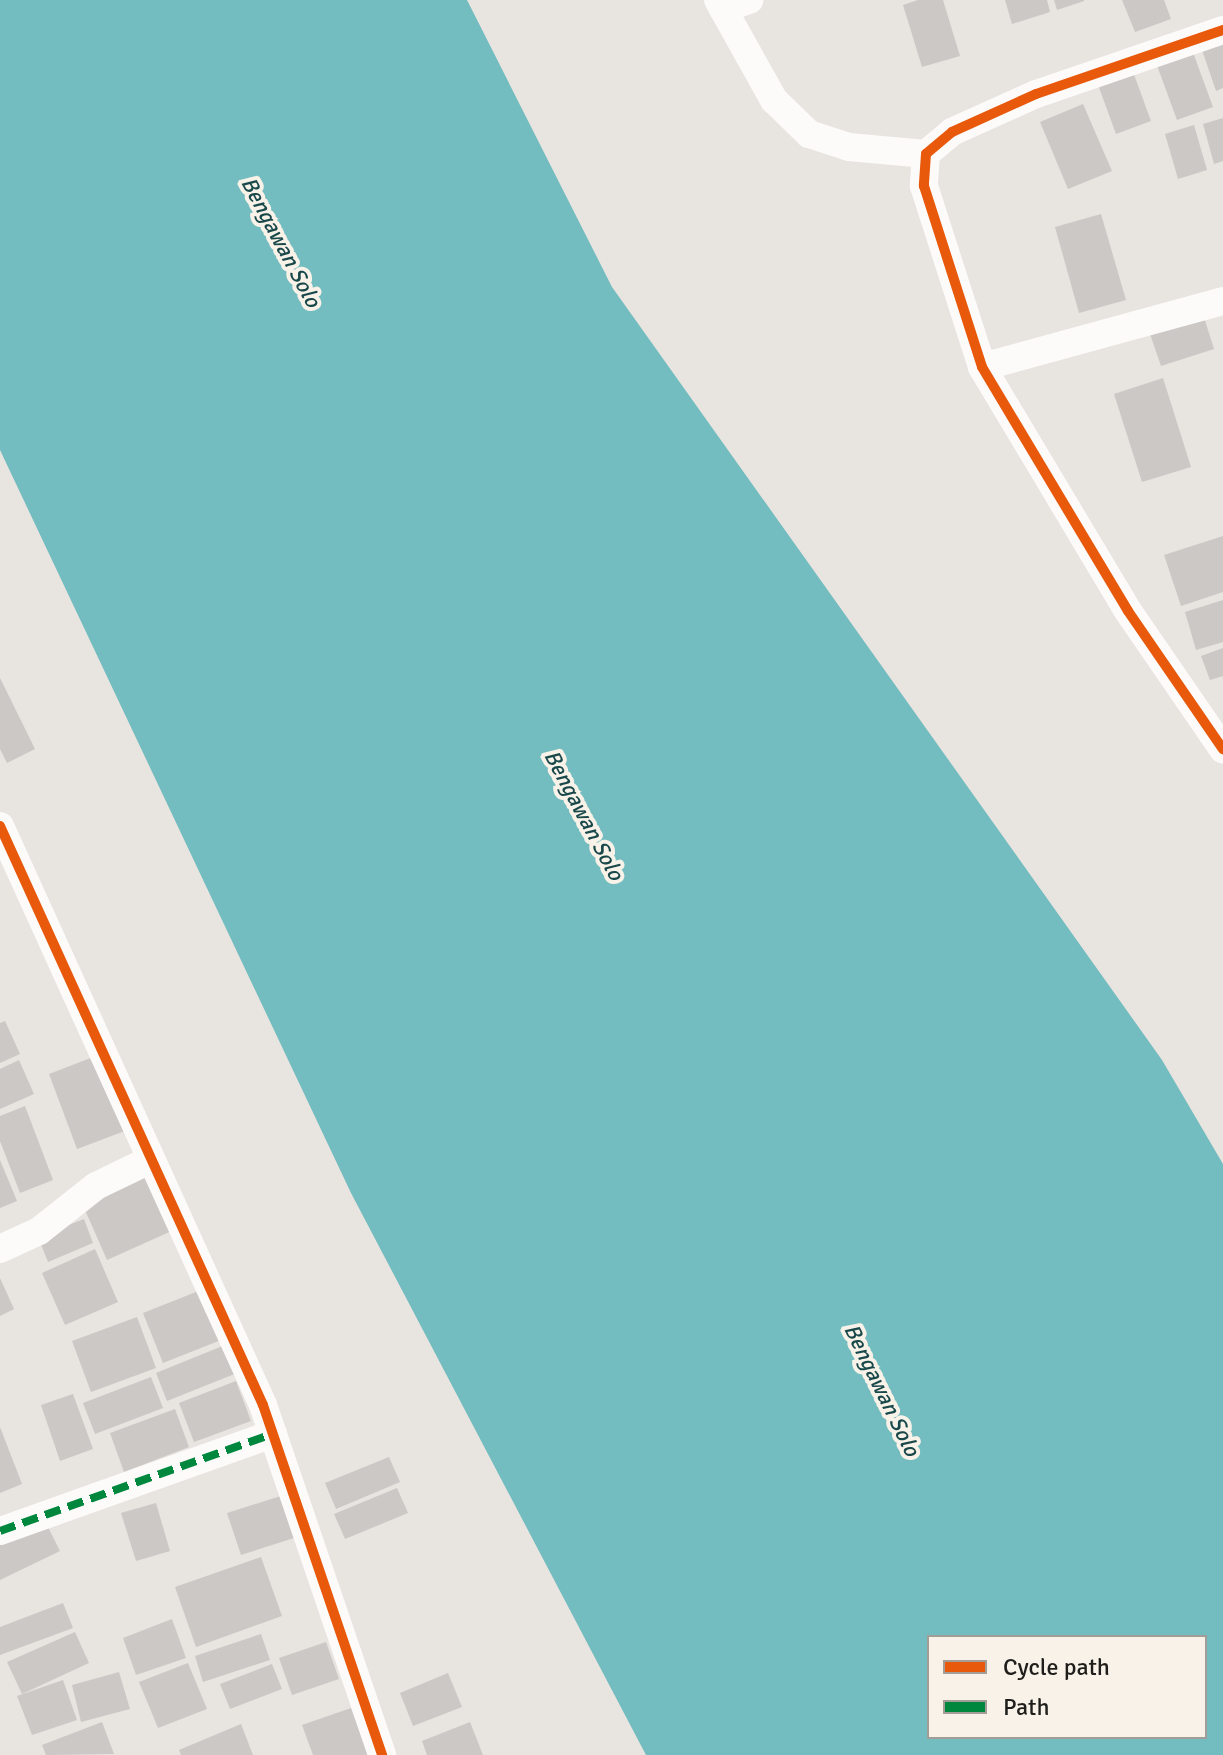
<!DOCTYPE html>
<style>
body{margin:0}
#map{position:relative;width:1223px;height:1755px;overflow:hidden;background:#e8e4e0;font-family:Signika,sans-serif}
div>[style]{position:absolute}
.water>*{inset:0;background:#73bcbf}
.building>*{inset:0;background:#cbc8c5}
.street>*{height:28px;margin:-14px;padding:0 14px;transform-origin:14px;border-radius:14px;background:#fcfbfa}
.quiet>*{height:8px;margin-top:-4px;transform-origin:0;background:repeating-linear-gradient(90deg,#00873e 0 16px,transparent 0 24px)}
.cycleway>*{height:10px;margin:-5px;padding:0 5px;transform-origin:5px;border-radius:5px;background:#e8590c}
span{translate:-50% -50%;white-space:nowrap;text-align:center;line-height:1.15;-webkit-text-stroke:8px #f8f2e9;paint-order:stroke}
.water-label{font-size:22px;color:#19484a;font-style:italic}
.legend{position:absolute;left:927px;top:1635px;width:280px;height:104px;box-sizing:border-box;background:#f8f2e9;border:2px solid #a29d97;margin:0;padding:10px 14px;list-style:none;font-size:24px;color:#201e1b}
.legend li{display:flex;align-items:center;gap:16px;height:40px}
.legend b{width:40px;border:2px solid #a29d97}
</style>
<div id="map">
<div class="water">
<div style="clip-path:polygon(evenodd,0 0,467px 0,612px 287px,1162px 1060px,1223px 1164px,1223px 1755px,646px 1755px,351px 1193px,0 450px,0 0,929px 1637px,1205px 1637px,1205px 1737px,929px 1737px,929px 1637px)"></div>
</div>
<div class="building">
<div style="clip-path:polygon(918px 0,943px 0,960px 56px,922px 67px,903px 5px)"></div>
<div style="clip-path:polygon(1005px 0,1047px 0,1050px 12px,1012px 24px)"></div>
<div style="clip-path:polygon(1054px 0,1084px 0,1084px 1px,1057px 10px)"></div>
<div style="clip-path:polygon(1122px 0,1164px 0,1171px 19px,1135px 32px)"></div>
<div style="clip-path:polygon(1223px 37px,1223px 88px,1216px 91px,1200px 44px)"></div>
<div style="clip-path:polygon(1191px 47px,1213px 107px,1177px 120px,1155px 60px)"></div>
<div style="clip-path:polygon(1132px 69px,1151px 121px,1116px 134px,1097px 82px)"></div>
<div style="clip-path:polygon(1083px 104px,1112px 171px,1068px 189px,1040px 122px)"></div>
<div style="clip-path:polygon(1223px 118px,1223px 161px,1214px 164px,1203px 124px)"></div>
<div style="clip-path:polygon(1194px 125px,1207px 170px,1178px 179px,1165px 134px)"></div>
<div style="clip-path:polygon(1101px 214px,1126px 300px,1079px 313px,1055px 227px)"></div>
<div style="clip-path:polygon(1203px 314px,1214px 349px,1161px 366px,1149px 331px)"></div>
<div style="clip-path:polygon(1163px 378px,1191px 467px,1142px 482px,1114px 394px)"></div>
<div style="clip-path:polygon(1223px 536px,1223px 592px,1181px 606px,1164px 555px)"></div>
<div style="clip-path:polygon(1223px 600px,1223px 642px,1196px 650px,1185px 612px)"></div>
<div style="clip-path:polygon(1223px 648px,1223px 676px,1210px 680px,1201px 656px)"></div>
<div style="clip-path:polygon(0 678px,35px 749px,7px 763px,0 749px)"></div>
<div style="clip-path:polygon(5px 1021px,20px 1054px,0 1063px,0 1023px)"></div>
<div style="clip-path:polygon(101px 1054px,130px 1129px,77px 1149px,49px 1074px)"></div>
<div style="clip-path:polygon(19px 1060px,34px 1094px,0 1109px,0 1069px)"></div>
<div style="clip-path:polygon(25px 1106px,53px 1180px,20px 1193px,0 1141px,0 1116px)"></div>
<div style="clip-path:polygon(0 1160px,17px 1201px,0 1208px)"></div>
<div style="clip-path:polygon(152px 1173px,176px 1229px,107px 1260px,82px 1203px)"></div>
<div style="clip-path:polygon(84px 1219px,93px 1243px,48px 1262px,38px 1237px)"></div>
<div style="clip-path:polygon(95px 1249px,118px 1302px,65px 1325px,42px 1273px)"></div>
<div style="clip-path:polygon(0 1278px,14px 1309px,0 1316px)"></div>
<div style="clip-path:polygon(201px 1290px,221px 1340px,163px 1363px,143px 1313px)"></div>
<div style="clip-path:polygon(137px 1317px,156px 1368px,91px 1392px,72px 1341px)"></div>
<div style="clip-path:polygon(225px 1345px,237px 1373px,167px 1401px,156px 1373px)"></div>
<div style="clip-path:polygon(151px 1377px,163px 1408px,95px 1434px,83px 1403px)"></div>
<div style="clip-path:polygon(236px 1381px,251px 1421px,194px 1442px,179px 1403px)"></div>
<div style="clip-path:polygon(73px 1394px,93px 1449px,60px 1461px,41px 1405px)"></div>
<div style="clip-path:polygon(175px 1409px,189px 1447px,124px 1472px,110px 1433px)"></div>
<div style="clip-path:polygon(0 1427px,22px 1484px,0 1493px)"></div>
<div style="clip-path:polygon(389px 1457px,400px 1482px,336px 1509px,325px 1483px)"></div>
<div style="clip-path:polygon(397px 1488px,408px 1513px,345px 1539px,334px 1514px)"></div>
<div style="clip-path:polygon(281px 1496px,294px 1538px,241px 1555px,227px 1513px)"></div>
<div style="clip-path:polygon(156px 1503px,170px 1551px,136px 1561px,121px 1513px)"></div>
<div style="clip-path:polygon(44px 1519px,60px 1551px,0 1580px,0 1541px)"></div>
<div style="clip-path:polygon(261px 1557px,282px 1616px,196px 1647px,175px 1587px)"></div>
<div style="clip-path:polygon(63px 1603px,73px 1628px,0 1655px,0 1627px)"></div>
<div style="clip-path:polygon(172px 1619px,186px 1658px,136px 1675px,123px 1638px)"></div>
<div style="clip-path:polygon(75px 1632px,89px 1663px,22px 1694px,7px 1662px)"></div>
<div style="clip-path:polygon(261px 1634px,270px 1660px,203px 1682px,195px 1656px)"></div>
<div style="clip-path:polygon(326px 1642px,339px 1679px,292px 1695px,279px 1658px)"></div>
<div style="clip-path:polygon(188px 1663px,207px 1709px,158px 1728px,139px 1682px)"></div>
<div style="clip-path:polygon(272px 1664px,282px 1689px,230px 1709px,220px 1684px)"></div>
<div style="clip-path:polygon(119px 1672px,130px 1709px,81px 1722px,72px 1685px)"></div>
<div style="clip-path:polygon(448px 1673px,462px 1707px,413px 1726px,400px 1693px)"></div>
<div style="clip-path:polygon(63px 1680px,77px 1720px,32px 1735px,17px 1696px)"></div>
<div style="clip-path:polygon(351px 1708px,368px 1755px,313px 1755px,302px 1725px)"></div>
<div style="clip-path:polygon(102px 1722px,114px 1754px,46px 1755px,42px 1745px)"></div>
<div style="clip-path:polygon(470px 1722px,483px 1755px,427px 1755px,422px 1741px)"></div>
<div style="clip-path:polygon(241px 1724px,253px 1755px,181px 1755px,179px 1750px)"></div>
</div>
<div class="street">
<div style="left:718px;top:0;width:115px;rotate:60.8deg"></div>
<div style="left:774px;top:100px;width:49px;rotate:44.2deg"></div>
<div style="left:809px;top:134px;width:42px;rotate:18deg"></div>
<div style="left:849px;top:147px;width:77px;rotate:5.2deg"></div>
<div style="left:723px;top:9px;width:28px;rotate:-19deg"></div>
<div style="left:1223px;top:30px;width:198px;rotate:161.1deg"></div>
<div style="left:1036px;top:94px;width:92px;rotate:155.7deg"></div>
<div style="left:952px;top:132px;width:34px;rotate:140deg"></div>
<div style="left:926px;top:154px;width:32px;rotate:94deg"></div>
<div style="left:924px;top:186px;width:190px;rotate:72.2deg"></div>
<div style="left:982px;top:367px;width:284px;rotate:59.1deg"></div>
<div style="left:1128px;top:611px;width:168px;rotate:55.5deg"></div>
<div style="left:982px;top:367px;width:250px;rotate:-15.3deg"></div>
<div style="left:0;top:826px;width:636px;rotate:65.57deg"></div>
<div style="left:263px;top:1405px;width:370px;rotate:71.2deg"></div>
<div style="left:0;top:1249px;width:43px;rotate:-24.8deg"></div>
<div style="left:39px;top:1231px;width:73px;rotate:-38.3deg"></div>
<div style="left:96px;top:1186px;width:60px;rotate:-25.7deg"></div>
<div style="left:0;top:1531px;width:290px;rotate:-19.6deg"></div>
</div>
<div class="quiet">
<div style="left:0;top:1531px;width:290px;rotate:-19.6deg"></div>
</div>
<div class="cycleway">
<div style="left:1223px;top:30px;width:198px;rotate:161.1deg"></div>
<div style="left:1036px;top:94px;width:92px;rotate:155.7deg"></div>
<div style="left:952px;top:132px;width:34px;rotate:140deg"></div>
<div style="left:926px;top:154px;width:32px;rotate:94deg"></div>
<div style="left:924px;top:186px;width:190px;rotate:72.2deg"></div>
<div style="left:982px;top:367px;width:284px;rotate:59.1deg"></div>
<div style="left:1128px;top:611px;width:168px;rotate:55.5deg"></div>
<div style="left:0;top:826px;width:636px;rotate:65.57deg"></div>
<div style="left:263px;top:1405px;width:370px;rotate:71.2deg"></div>
</div>
<div class="water-label">
<span style="left:281px;top:242px;rotate:62deg">Bengawan Solo</span>
<span style="left:584px;top:815px;rotate:62deg">Bengawan Solo</span>
<span style="left:882px;top:1390px;rotate:64deg">Bengawan Solo</span>
</div>
<ul class="legend">
<li><b style="height:10px;background:#e8590c"></b>Cycle path</li>
<li><b style="height:10px;background:#00873e"></b>Path</li>
</ul>
</div>
